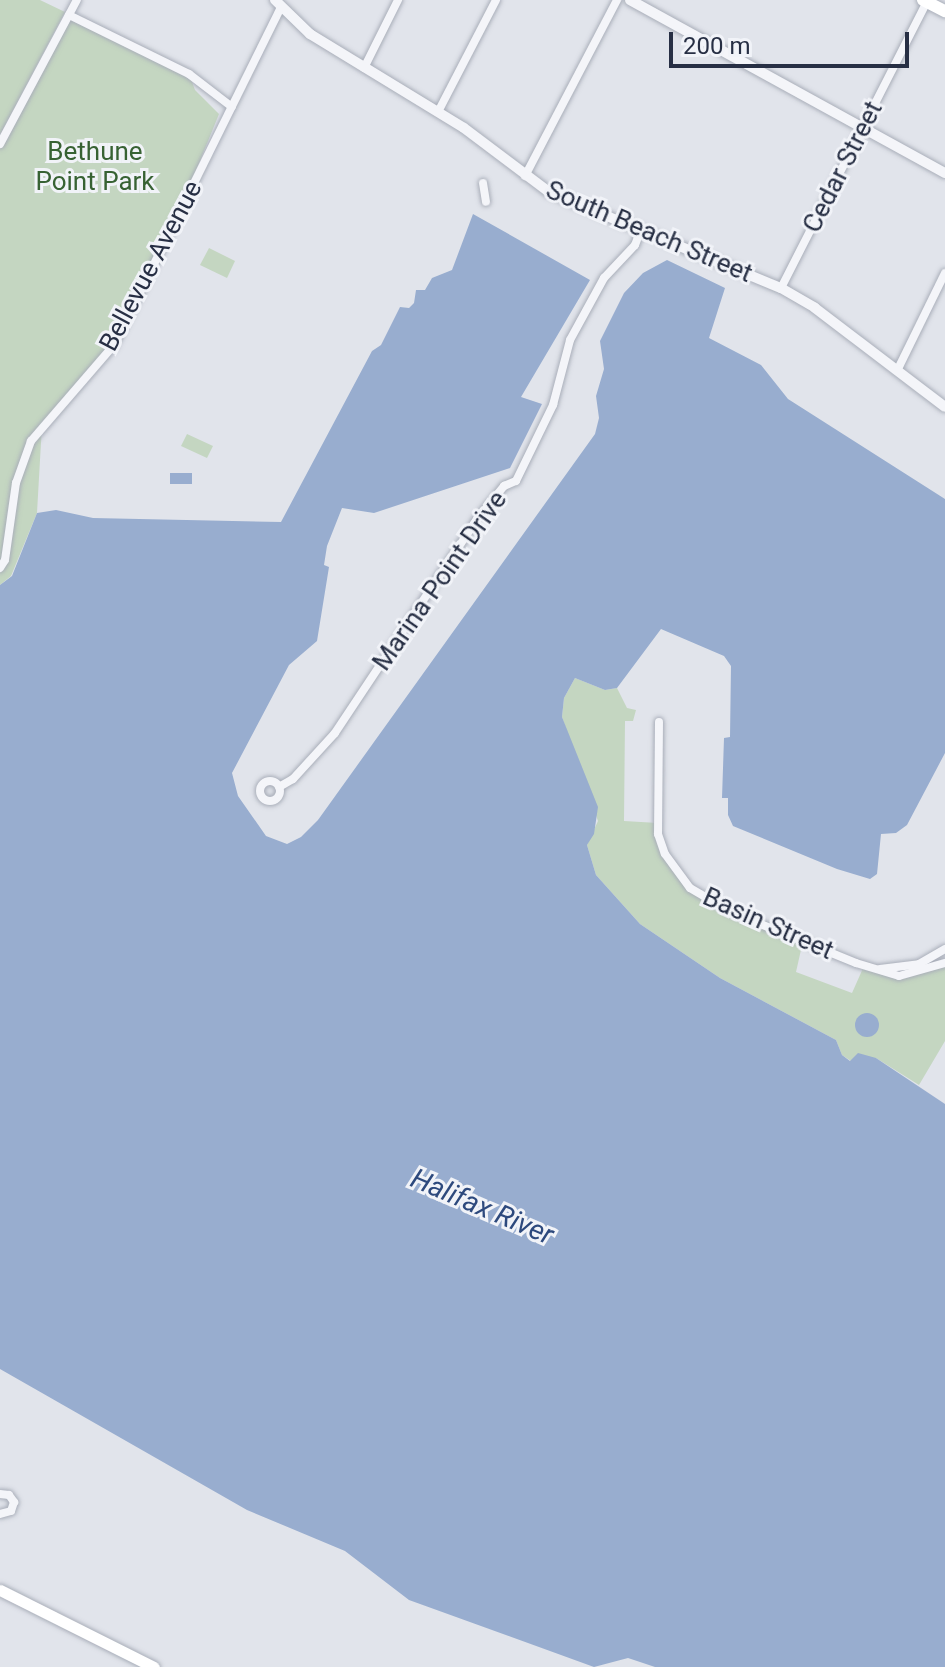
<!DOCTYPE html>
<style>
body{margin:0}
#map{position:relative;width:945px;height:1667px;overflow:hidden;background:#e1e4eb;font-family:Roboto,sans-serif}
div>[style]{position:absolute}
.green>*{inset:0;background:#c4d6c1}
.water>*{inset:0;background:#98adcf}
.round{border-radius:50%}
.roads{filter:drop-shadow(0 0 2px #a9aeb9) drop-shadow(0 0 2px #a9aeb9)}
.minor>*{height:8px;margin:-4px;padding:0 4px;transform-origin:4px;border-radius:4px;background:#f4f5f9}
.minor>.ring{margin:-4px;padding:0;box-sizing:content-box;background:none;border:8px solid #f4f5f9;border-radius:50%}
.tertiary>*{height:10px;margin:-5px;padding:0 5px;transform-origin:5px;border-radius:5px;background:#f4f5f9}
.secondary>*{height:11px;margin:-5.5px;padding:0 5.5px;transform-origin:5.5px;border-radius:5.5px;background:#fff}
.primary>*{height:12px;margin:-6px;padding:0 6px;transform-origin:6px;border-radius:6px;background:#fff}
span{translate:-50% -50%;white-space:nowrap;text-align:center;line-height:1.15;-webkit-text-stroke:6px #f1f3f8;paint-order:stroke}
.park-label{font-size:26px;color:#376233}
.street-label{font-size:26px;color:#272f44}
.water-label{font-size:28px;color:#2d497d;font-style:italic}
.scale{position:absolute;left:669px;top:32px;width:240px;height:36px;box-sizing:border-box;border:4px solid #272f44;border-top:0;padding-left:10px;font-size:24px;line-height:28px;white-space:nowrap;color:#272f44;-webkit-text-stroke:6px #f1f3f8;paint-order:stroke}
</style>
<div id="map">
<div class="green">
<div style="clip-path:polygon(0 0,40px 0,65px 12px,0 135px)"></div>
<div style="clip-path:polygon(69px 15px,189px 74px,195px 90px,219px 114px,171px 232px,114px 345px,42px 425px,37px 513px,11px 576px,0 585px,0 144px)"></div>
<div style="clip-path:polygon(209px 248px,235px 261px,227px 278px,200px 265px)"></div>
<div style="clip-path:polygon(187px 434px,213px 446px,207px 458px,181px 446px)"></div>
<div style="clip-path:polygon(575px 678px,605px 690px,617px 688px,627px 708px,636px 710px,633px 721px,625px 721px,624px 821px,658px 823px,658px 834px,676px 872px,707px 901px,803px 941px,796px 972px,852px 993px,864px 966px,899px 976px,945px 963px,945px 1041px,919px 1085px,876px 1058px,851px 1061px,842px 1055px,836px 1040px,720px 978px,640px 924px,596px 875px,587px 845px,598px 821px,562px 717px,564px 698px)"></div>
</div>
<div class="water">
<div style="clip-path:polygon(473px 214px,590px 280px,521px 397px,542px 404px,510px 468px,374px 513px,342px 508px,327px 546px,324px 565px,329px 567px,317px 641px,289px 665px,232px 773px,238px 796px,266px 836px,287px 844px,301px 837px,318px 820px,595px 434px,599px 418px,596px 396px,604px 369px,600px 341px,624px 293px,643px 273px,667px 260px,725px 288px,709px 338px,761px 365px,788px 399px,945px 499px,945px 753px,907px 825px,896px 833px,881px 834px,877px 874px,870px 879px,837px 869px,733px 826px,728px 815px,728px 798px,722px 798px,724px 738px,730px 737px,731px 666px,724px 656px,661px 629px,617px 688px,605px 690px,575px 678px,564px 698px,562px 717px,598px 807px,594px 834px,587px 845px,596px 875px,640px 924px,720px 978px,836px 1040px,842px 1055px,850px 1061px,858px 1053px,876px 1058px,945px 1104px,945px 1667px,655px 1667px,628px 1658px,594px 1667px,409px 1600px,345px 1551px,247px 1510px,0 1369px,0 585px,12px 576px,37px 513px,56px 510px,93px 518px,281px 522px,372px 351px,381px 345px,400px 307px,409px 308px,414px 303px,416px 290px,425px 290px,432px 278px,452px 270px)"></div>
<div style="clip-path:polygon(170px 473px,192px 473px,192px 484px,170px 484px)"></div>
<div class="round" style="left:855px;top:1013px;width:24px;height:24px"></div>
</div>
<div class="roads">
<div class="minor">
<div style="left:69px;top:15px;width:134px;rotate:26.2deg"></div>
<div style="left:189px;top:74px;width:54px;rotate:37.5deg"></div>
<div style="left:364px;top:68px;width:76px;rotate:-63.4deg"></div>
<div style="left:438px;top:112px;width:126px;rotate:-62.6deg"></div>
<div style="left:0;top:144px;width:163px;rotate:-61.9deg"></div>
<div style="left:525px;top:176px;width:199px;rotate:-62.4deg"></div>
<div style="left:483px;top:183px;width:19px;rotate:81deg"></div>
<div style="left:781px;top:288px;width:321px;rotate:-63deg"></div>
<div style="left:897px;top:371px;width:109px;rotate:-63.9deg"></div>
<div style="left:0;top:568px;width:9px;rotate:-58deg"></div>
<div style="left:5px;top:560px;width:78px;rotate:-81.9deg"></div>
<div style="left:16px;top:483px;width:45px;rotate:-70.3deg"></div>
<div style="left:31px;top:441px;width:127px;rotate:-49.2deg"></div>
<div style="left:114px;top:345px;width:377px;rotate:-63.7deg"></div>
<div style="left:659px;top:722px;width:112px;rotate:90.5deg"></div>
<div style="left:658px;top:834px;width:21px;rotate:71deg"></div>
<div style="left:665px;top:854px;width:42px;rotate:53.7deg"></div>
<div style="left:690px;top:888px;width:48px;rotate:30.3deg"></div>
<div style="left:731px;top:912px;width:135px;rotate:22.2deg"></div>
<div style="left:856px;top:963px;width:45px;rotate:16.8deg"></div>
<div style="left:899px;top:976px;width:48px;rotate:-15.8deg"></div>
<div class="ring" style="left:260px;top:781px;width:12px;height:12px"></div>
<div style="left:279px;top:787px;width:16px;rotate:-30deg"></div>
<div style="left:293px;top:779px;width:62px;rotate:-47.6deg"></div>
<div style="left:335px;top:733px;width:257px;rotate:-56.4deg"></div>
<div style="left:477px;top:519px;width:43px;rotate:-50.7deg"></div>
<div style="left:504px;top:486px;width:13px;rotate:-23deg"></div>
<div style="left:516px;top:481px;width:85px;rotate:-64deg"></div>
<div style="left:553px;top:405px;width:67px;rotate:-75.3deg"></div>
<div style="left:570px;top:340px;width:71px;rotate:-61.3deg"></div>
<div style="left:604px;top:278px;width:45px;rotate:-46.8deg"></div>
<div style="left:635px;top:245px;width:14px;rotate:-69deg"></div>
<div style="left:880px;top:969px;width:39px;rotate:-7deg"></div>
<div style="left:919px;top:964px;width:30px;rotate:-30deg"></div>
<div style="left:0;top:1494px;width:9px;rotate:6deg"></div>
<div style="left:9px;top:1495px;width:9px;rotate:54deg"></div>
<div style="left:14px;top:1502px;width:9px;rotate:108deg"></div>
<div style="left:11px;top:1511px;width:11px;rotate:165deg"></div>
</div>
<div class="tertiary">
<div style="left:275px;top:0;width:49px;rotate:44.2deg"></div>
<div style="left:310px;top:34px;width:180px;rotate:31.4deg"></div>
<div style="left:464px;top:128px;width:106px;rotate:37deg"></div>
<div style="left:549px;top:192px;width:251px;rotate:22.5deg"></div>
<div style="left:781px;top:288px;width:39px;rotate:30deg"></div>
<div style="left:815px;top:308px;width:163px;rotate:37.3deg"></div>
<div style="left:630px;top:0;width:359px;rotate:28.8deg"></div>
</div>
<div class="secondary">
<div style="left:0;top:1590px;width:172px;rotate:26.6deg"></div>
</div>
<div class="primary">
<div style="left:923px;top:0;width:25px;rotate:27deg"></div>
</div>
</div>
<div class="park-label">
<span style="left:95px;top:167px">Bethune<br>Point Park</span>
</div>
<div class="street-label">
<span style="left:843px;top:167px;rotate:-63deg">Cedar Street</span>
<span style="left:649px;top:232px;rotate:23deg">South Beach Street</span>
<span style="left:151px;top:266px;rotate:-62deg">Bellevue Avenue</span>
<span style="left:440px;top:581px;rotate:-55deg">Marina Point Drive</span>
<span style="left:768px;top:924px;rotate:24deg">Basin Street</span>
</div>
<div class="water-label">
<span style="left:482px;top:1207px;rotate:23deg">Halifax River</span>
</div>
<div class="scale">200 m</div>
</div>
